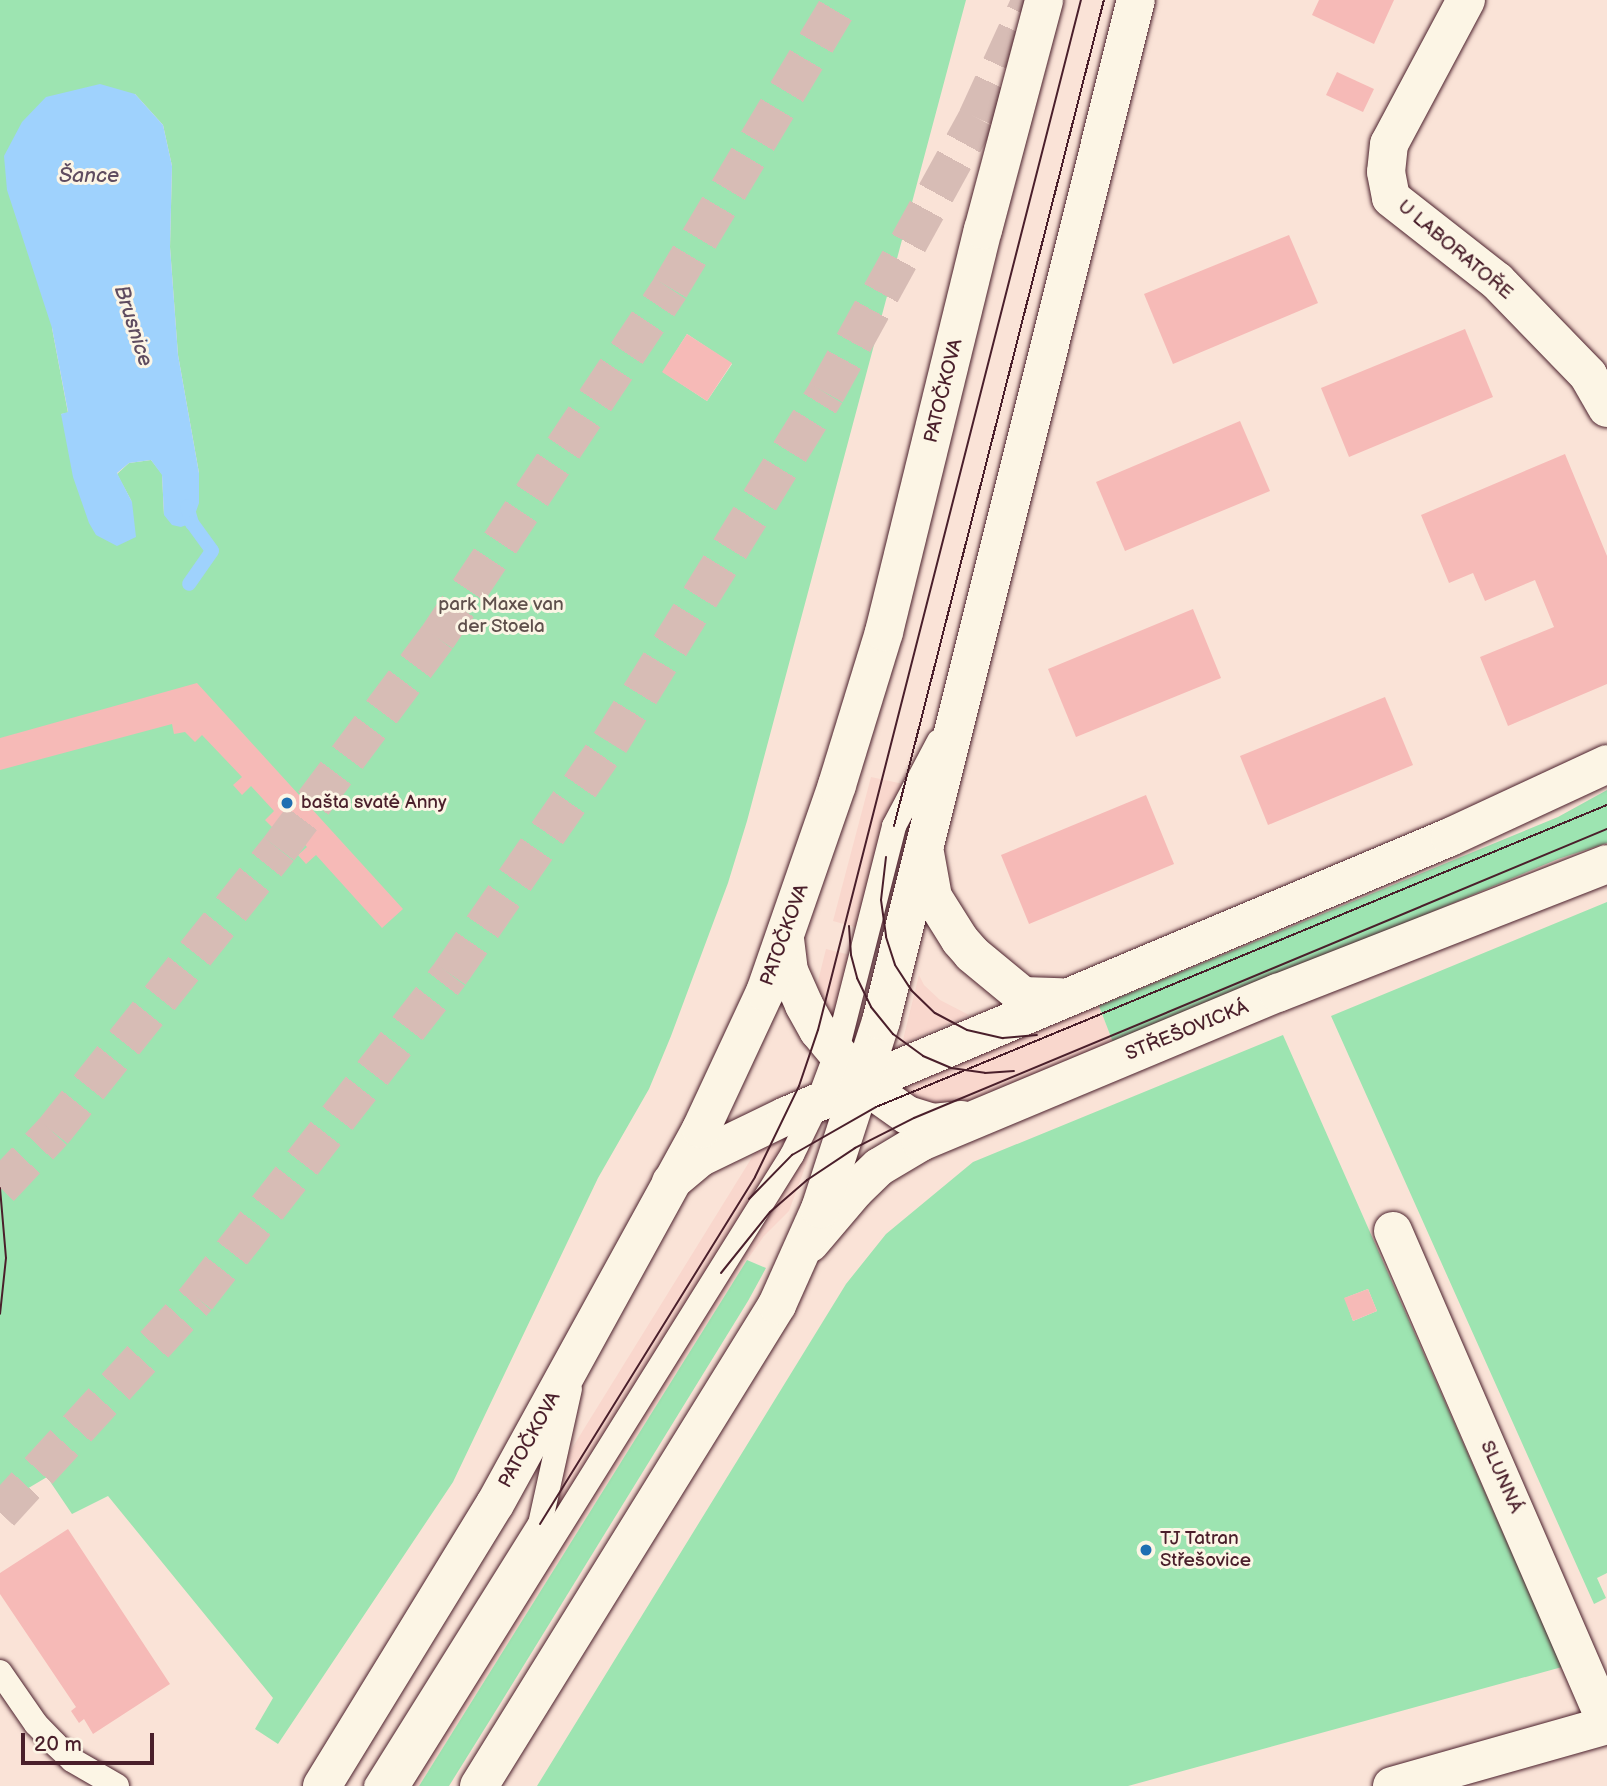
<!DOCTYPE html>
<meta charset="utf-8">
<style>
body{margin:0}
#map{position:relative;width:1607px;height:1786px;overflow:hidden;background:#fae3d7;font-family:"Balsamiq Sans",sans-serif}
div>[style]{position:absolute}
.built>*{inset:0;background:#f9d7cd}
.green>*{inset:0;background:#9de4b1}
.water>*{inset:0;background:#9fd2fd}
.stream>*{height:14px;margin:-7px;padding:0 7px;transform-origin:7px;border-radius:7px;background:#9fd2fd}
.building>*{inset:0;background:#f6bab7}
.trunk-tunnel>*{height:38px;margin-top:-19px;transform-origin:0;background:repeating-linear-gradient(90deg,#d7bcb5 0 38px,transparent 0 57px)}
.roads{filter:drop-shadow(0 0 2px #4a1f2b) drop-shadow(0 0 2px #4a1f2b)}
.service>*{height:24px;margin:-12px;padding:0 12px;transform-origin:12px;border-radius:12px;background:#fcf5e5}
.minor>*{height:38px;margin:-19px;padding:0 19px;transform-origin:19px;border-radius:19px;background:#fcf5e5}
.tertiary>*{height:38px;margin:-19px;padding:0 19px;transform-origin:19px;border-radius:19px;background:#fcf5e5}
.secondary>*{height:38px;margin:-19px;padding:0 19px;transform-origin:19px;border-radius:19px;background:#fcf5e5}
.tram>*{height:2px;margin:-1px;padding:0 1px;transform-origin:1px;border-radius:1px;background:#4a1f2b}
.dots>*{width:19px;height:19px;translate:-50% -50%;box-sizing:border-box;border:4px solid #fcf5e5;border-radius:50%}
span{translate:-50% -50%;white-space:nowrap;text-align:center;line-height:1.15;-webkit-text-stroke:6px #fcf5e5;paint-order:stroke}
.street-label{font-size:19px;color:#4a1f2b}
.park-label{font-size:19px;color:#5f504c}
.poi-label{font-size:19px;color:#4a1f2b}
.left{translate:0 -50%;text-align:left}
.water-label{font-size:21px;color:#5f4c60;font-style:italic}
.scale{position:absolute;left:21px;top:1733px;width:133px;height:32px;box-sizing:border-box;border:4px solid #4a1f2b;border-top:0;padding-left:9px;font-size:21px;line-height:24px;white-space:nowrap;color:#4a1f2b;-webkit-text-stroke:5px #fcf5e5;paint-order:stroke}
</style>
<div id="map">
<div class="built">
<div style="clip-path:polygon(871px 777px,917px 787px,880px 934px,833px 921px)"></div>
<div style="clip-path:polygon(826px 949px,871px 960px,849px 1043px,827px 1009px,817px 985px)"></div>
<div style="clip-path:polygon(919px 975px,924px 985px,940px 1000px,969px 1015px,902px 1044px)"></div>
<div style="clip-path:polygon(1099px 1006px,1114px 1045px,971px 1104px,934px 1106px,898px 1089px)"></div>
<div style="clip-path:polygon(822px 1121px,789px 1211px,764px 1236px,747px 1260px,419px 1786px,363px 1786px,759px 1146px)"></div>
</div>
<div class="green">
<div style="clip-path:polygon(evenodd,0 0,966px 0,747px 821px,728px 883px,671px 1036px,649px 1089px,598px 1178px,453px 1482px,278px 1744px,255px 1729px,273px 1698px,108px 1496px,72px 1514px,47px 1477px,0 1505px,0 0,135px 94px,163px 125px,172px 166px,170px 247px,178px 355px,199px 473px,164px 515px,162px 474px,151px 460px,129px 463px,117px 474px,132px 502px,61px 414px,68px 413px,52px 328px,135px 94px,0 0,687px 334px,732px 364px,707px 401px,663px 372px,687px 334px)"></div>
<div style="clip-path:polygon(1607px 790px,1607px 843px,1558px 859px,1114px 1045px,1099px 1006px,1558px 817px)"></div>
<div style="clip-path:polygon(1607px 902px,1607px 1573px,1597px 1578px,1606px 1598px,1594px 1604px,1331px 1016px)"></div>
<div style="clip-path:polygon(evenodd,1283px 1035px,1562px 1667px,1128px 1786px,537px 1786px,846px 1284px,886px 1234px,973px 1162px,1283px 1035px,1368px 1289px,1377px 1311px,1353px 1321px,1345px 1298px,1368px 1289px)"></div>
<div style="clip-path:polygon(747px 1260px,766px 1268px,748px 1301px,500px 1704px,449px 1786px,419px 1786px)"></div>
</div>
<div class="water">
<div style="clip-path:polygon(100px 84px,135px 94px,163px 125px,172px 166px,170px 247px,178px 355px,199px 473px,199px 503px,192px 523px,181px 527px,172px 525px,164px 515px,162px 475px,151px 460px,129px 463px,117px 473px,132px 502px,136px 537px,117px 546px,96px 535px,89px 523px,73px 477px,61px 414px,68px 412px,52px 328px,7px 190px,4px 156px,22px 122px,46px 97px)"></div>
</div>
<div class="stream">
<div style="left:187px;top:506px;width:18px;rotate:74deg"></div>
<div style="left:192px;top:523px;width:34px;rotate:54deg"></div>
<div style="left:212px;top:551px;width:40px;rotate:124.9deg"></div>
</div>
<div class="building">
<div style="clip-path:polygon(1319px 0,1394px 0,1374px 44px,1312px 15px)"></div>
<div style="clip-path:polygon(1337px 72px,1374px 89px,1363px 112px,1326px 95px)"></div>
<div style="clip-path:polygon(1289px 235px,1318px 303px,1173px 364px,1144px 294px)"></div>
<div style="clip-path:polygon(1465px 329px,1493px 397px,1349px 457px,1321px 388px)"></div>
<div style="clip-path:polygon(687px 334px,732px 363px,707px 401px,662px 372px)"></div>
<div style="clip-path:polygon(1240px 421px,1270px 491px,1125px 551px,1096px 482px)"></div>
<div style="clip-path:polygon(1565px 454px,1607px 556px,1607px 684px,1508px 726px,1480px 657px,1554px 627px,1535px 580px,1485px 601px,1473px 573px,1449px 583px,1421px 515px)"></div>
<div style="clip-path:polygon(1193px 609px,1221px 678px,1076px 737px,1048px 669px)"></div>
<div style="clip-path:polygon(197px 683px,403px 909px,382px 928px,316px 855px,306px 864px,298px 855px,307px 847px,283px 821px,274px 829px,265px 820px,274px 811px,251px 786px,242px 795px,233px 785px,242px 777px,202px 735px,195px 742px,185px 732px,174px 734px,172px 724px,0 770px,0 738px)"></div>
<div style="clip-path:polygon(1385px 697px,1413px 765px,1268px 825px,1240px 756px)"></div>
<div style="clip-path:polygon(1146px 795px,1174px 864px,1029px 924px,1001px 855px)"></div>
<div style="clip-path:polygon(1368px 1289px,1377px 1311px,1353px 1321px,1344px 1298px)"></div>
<div style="clip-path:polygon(68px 1529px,170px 1684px,93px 1734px,84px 1719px,79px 1723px,71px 1711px,76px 1707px,0 1594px,0 1573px)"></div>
</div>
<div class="trunk-tunnel">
<div style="left:0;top:1188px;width:77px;rotate:-46.6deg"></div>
<div style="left:53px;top:1132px;width:362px;rotate:-51.4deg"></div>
<div style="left:279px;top:849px;width:264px;rotate:-53.2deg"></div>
<div style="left:437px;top:638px;width:420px;rotate:-56.3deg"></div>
<div style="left:670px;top:288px;width:335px;rotate:-59.2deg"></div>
<div style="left:0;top:1513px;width:292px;rotate:-47.5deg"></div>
<div style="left:197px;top:1298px;width:411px;rotate:-52deg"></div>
<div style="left:450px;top:974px;width:281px;rotate:-55.3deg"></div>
<div style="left:610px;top:743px;width:411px;rotate:-58.3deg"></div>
<div style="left:826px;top:393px;width:314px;rotate:-61.2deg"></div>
<div style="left:977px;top:118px;width:130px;rotate:-65.4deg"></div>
</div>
<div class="roads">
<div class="service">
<div style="left:0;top:1672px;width:63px;rotate:55.3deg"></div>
<div style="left:36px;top:1724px;width:28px;rotate:46deg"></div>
<div style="left:55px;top:1744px;width:23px;rotate:43deg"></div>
<div style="left:72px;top:1760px;width:52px;rotate:30deg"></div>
<div style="left:376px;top:1786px;width:309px;rotate:-58deg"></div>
<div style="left:540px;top:1524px;width:138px;rotate:-77.5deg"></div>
<div style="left:398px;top:1786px;width:744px;rotate:-58.02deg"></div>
<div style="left:792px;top:1155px;width:59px;rotate:-63.9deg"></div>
<div style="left:818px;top:1102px;width:51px;rotate:-69.4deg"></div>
<div style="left:836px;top:1054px;width:235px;rotate:-75.7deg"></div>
<div style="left:894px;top:826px;width:96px;rotate:-62.1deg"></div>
</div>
<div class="minor">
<div style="left:1466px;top:0;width:163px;rotate:118.1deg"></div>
<div style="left:1389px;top:144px;width:28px;rotate:96deg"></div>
<div style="left:1386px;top:172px;width:26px;rotate:79deg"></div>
<div style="left:1391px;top:198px;width:135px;rotate:38.1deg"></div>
<div style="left:1497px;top:281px;width:131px;rotate:45.9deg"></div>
<div style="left:1588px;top:375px;width:38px;rotate:60deg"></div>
<div style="left:1393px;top:1231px;width:537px;rotate:66.54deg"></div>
<div style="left:1392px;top:1786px;width:223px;rotate:-15.8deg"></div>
</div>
<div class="tertiary">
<div style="left:925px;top:853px;width:45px;rotate:79.7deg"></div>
<div style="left:933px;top:897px;width:51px;rotate:57.9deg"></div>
<div style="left:960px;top:940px;width:18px;rotate:49deg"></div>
<div style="left:972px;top:954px;width:66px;rotate:39.5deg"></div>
<div style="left:1023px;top:996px;width:38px;rotate:2deg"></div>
<div style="left:785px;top:939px;width:32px;rotate:83deg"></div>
<div style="left:789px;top:971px;width:37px;rotate:66deg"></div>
<div style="left:804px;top:1005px;width:29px;rotate:61deg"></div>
<div style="left:818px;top:1030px;width:69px;rotate:50.3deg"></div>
<div style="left:862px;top:1083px;width:55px;rotate:35.4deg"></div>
<div style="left:907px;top:1115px;width:27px;rotate:17deg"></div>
<div style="left:933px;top:1123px;width:29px;rotate:-6deg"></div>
<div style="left:671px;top:1182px;width:39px;rotate:-40deg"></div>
<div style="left:701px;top:1157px;width:94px;rotate:-25.8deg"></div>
<div style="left:786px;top:1116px;width:720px;rotate:-22.79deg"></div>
<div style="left:1450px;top:837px;width:173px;rotate:-24.9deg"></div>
<div style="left:810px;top:1243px;width:70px;rotate:-49.7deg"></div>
<div style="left:855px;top:1190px;width:33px;rotate:-44deg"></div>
<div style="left:879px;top:1167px;width:49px;rotate:-30.8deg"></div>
<div style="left:921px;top:1142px;width:387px;rotate:-22.7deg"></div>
<div style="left:1278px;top:993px;width:353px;rotate:-21.4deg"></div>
</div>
<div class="secondary">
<div style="left:322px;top:1786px;width:331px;rotate:-58.5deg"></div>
<div style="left:495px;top:1504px;width:428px;rotate:-61.2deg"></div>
<div style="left:701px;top:1129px;width:151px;rotate:-65deg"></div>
<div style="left:765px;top:992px;width:219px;rotate:-70.8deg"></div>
<div style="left:837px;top:785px;width:160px;rotate:-72.9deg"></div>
<div style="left:884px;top:632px;width:414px;rotate:-76.2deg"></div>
<div style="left:983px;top:230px;width:238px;rotate:-75.1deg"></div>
<div style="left:479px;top:1786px;width:566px;rotate:-58.22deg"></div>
<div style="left:777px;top:1305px;width:105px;rotate:-65.9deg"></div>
<div style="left:820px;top:1209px;width:198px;rotate:-72deg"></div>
<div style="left:881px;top:1021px;width:1052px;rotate:-75.98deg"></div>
</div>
</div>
<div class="tram">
<div style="left:894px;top:826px;width:852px;rotate:-75.74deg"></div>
<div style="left:886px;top:857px;width:43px;rotate:96.6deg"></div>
<div style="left:881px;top:900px;width:37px;rotate:82deg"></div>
<div style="left:886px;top:937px;width:29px;rotate:72deg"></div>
<div style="left:895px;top:965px;width:30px;rotate:57deg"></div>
<div style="left:911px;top:990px;width:33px;rotate:44deg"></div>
<div style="left:935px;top:1013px;width:36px;rotate:28deg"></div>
<div style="left:967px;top:1030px;width:37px;rotate:13deg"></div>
<div style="left:1003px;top:1038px;width:34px;rotate:-5deg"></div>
<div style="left:849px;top:926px;width:29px;rotate:86deg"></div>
<div style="left:851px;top:955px;width:24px;rotate:75deg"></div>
<div style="left:857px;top:978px;width:32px;rotate:64deg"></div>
<div style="left:871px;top:1007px;width:35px;rotate:51deg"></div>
<div style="left:893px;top:1034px;width:37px;rotate:36deg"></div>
<div style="left:923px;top:1056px;width:30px;rotate:23deg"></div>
<div style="left:951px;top:1068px;width:34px;rotate:8deg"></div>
<div style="left:985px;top:1073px;width:29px;rotate:-4deg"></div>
<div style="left:0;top:1188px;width:70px;rotate:85.1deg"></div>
<div style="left:6px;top:1258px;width:56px;rotate:96.1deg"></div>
<div style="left:749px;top:1199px;width:62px;rotate:-45.7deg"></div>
<div style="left:792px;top:1155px;width:97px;rotate:-29.7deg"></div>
<div style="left:876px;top:1107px;width:791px;rotate:-22.45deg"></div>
<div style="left:721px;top:1273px;width:78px;rotate:-51.2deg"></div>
<div style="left:770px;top:1212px;width:49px;rotate:-40.9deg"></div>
<div style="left:807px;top:1180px;width:58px;rotate:-33.7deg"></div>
<div style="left:855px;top:1148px;width:66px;rotate:-27deg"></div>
<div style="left:914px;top:1118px;width:751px;rotate:-22.64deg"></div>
<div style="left:540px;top:1524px;width:408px;rotate:-58.2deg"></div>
<div style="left:755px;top:1177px;width:101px;rotate:-64.2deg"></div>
<div style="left:799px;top:1086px;width:59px;rotate:-71.3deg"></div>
<div style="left:818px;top:1030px;width:1063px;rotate:-75.68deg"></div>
</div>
<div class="dots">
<div style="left:287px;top:803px;background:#1f6fb2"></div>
<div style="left:1146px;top:1550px;background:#1f6fb2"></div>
</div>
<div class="street-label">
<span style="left:1455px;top:250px;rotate:40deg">U LABORATOŘE</span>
<span style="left:944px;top:391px;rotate:-76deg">PATOČKOVA</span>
<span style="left:785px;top:935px;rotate:-70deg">PATOČKOVA</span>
<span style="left:1187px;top:1031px;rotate:-22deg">STŘEŠOVICKÁ</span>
<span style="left:530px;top:1440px;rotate:-61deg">PATOČKOVA</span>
<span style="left:1501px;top:1477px;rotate:66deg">SLUNNÁ</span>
</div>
<div class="park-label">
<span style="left:501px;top:616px">park Maxe van<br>der Stoela</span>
</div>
<div class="poi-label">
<span class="left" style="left:301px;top:803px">bašta svaté Anny</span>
<span class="left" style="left:1160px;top:1550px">TJ Tatran<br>Střešovice</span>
</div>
<div class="water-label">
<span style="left:89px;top:176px">Šance</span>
<span style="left:133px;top:326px;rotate:72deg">Brusnice</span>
</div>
<div class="scale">20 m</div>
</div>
